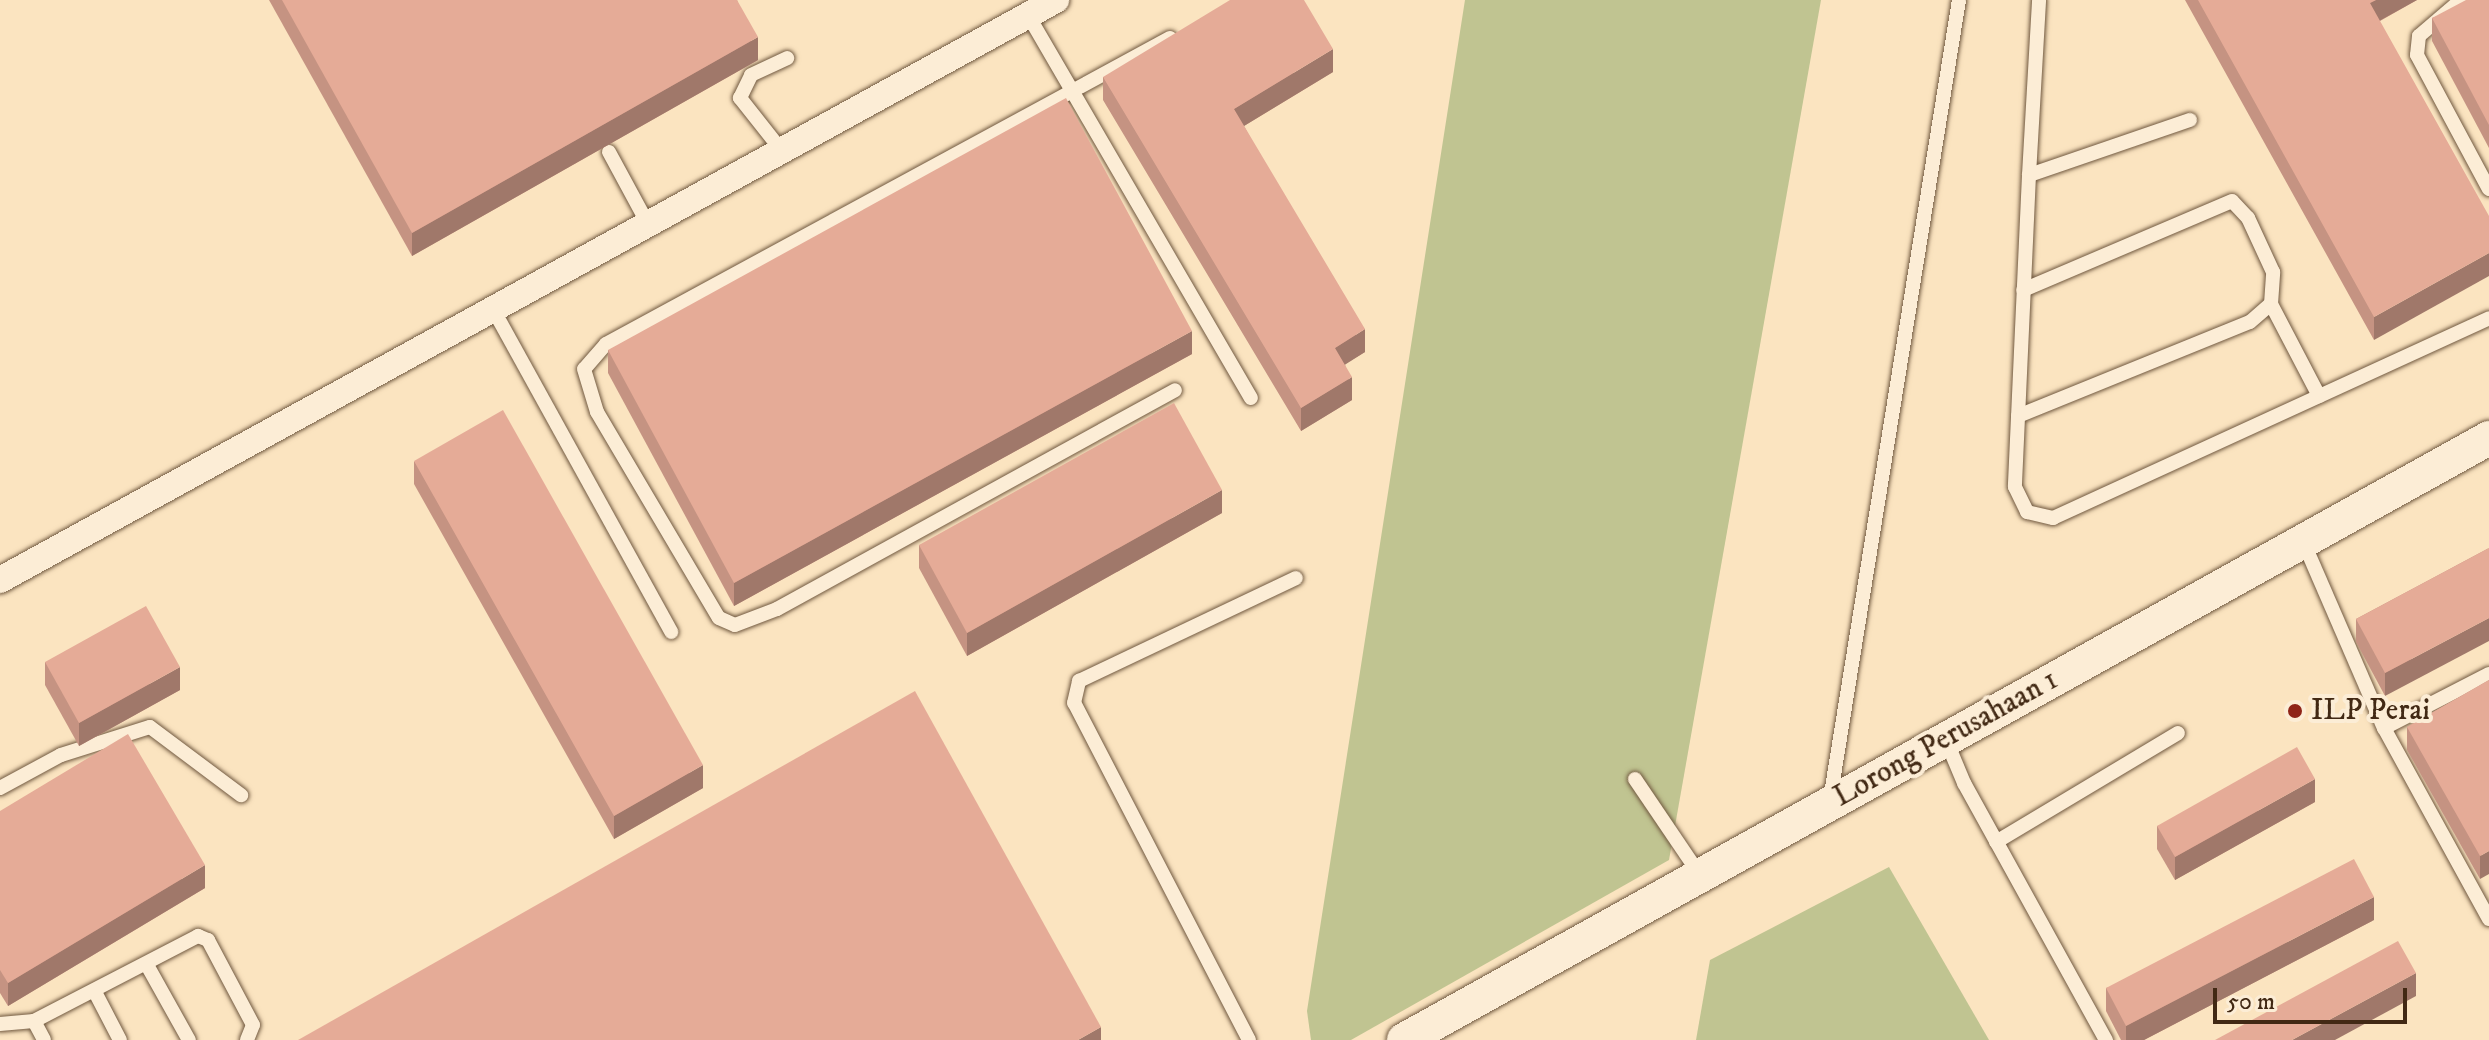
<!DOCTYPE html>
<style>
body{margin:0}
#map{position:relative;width:2489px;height:1040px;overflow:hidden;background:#fbe4c0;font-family:"IM FELL DW Pica",serif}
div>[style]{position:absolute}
.green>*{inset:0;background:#c0c491}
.roads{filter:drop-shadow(0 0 2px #70583f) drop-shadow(0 0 2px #70583f)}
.service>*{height:14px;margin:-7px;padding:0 7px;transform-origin:7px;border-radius:7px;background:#fcedd6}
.minor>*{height:26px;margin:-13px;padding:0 13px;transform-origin:13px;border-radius:13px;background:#fcedd6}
.tertiary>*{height:34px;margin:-17px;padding:0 17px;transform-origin:17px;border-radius:17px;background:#fcedd6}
.wall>*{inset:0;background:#c59382}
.shaded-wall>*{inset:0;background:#a0786a}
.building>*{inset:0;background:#e5ab97}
.dots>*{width:22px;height:22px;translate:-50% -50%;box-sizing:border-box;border:4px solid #fcedd6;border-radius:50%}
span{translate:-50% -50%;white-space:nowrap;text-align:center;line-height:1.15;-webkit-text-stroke:8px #fcedd6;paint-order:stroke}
.poi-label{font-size:30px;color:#422914}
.left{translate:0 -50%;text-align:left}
.street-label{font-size:30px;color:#422914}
.scale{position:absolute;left:2213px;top:988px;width:194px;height:36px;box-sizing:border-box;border:4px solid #422914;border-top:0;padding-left:10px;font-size:24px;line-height:28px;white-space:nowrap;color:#422914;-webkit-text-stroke:6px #fcedd6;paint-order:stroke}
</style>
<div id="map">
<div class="green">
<div style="clip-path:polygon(1465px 0,1821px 0,1669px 860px,1351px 1040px,1311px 1040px,1307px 1011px)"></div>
<div style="clip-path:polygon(1889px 867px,1989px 1040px,1696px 1040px,1710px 960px)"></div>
</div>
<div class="roads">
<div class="service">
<div style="left:2461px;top:0;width:55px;rotate:139.4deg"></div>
<div style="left:2419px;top:36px;width:19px;rotate:96deg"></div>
<div style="left:2417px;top:55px;width:152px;rotate:61.8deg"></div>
<div style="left:1028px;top:15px;width:443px;rotate:59.8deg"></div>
<div style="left:1170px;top:38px;width:642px;rotate:151.52deg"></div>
<div style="left:606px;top:344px;width:33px;rotate:131deg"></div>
<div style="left:584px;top:369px;width:45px;rotate:73.2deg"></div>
<div style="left:597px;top:412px;width:239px;rotate:59.4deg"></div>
<div style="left:719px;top:618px;width:17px;rotate:24deg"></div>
<div style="left:735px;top:625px;width:45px;rotate:-20.9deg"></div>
<div style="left:777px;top:609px;width:454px;rotate:-28.8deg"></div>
<div style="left:2190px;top:120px;width:170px;rotate:161.1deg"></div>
<div style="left:2029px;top:175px;width:312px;rotate:92.6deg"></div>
<div style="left:2015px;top:487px;width:28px;rotate:64deg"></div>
<div style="left:2027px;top:512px;width:27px;rotate:13deg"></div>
<div style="left:2053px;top:518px;width:480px;rotate:-24.6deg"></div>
<div style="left:782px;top:151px;width:68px;rotate:-128.4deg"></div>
<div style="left:740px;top:98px;width:25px;rotate:-64deg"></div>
<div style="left:751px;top:75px;width:40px;rotate:-25deg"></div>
<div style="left:609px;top:152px;width:82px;rotate:61.6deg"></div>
<div style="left:2029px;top:175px;width:175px;rotate:-86.7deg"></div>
<div style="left:2271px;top:304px;width:104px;rotate:62.4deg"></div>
<div style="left:493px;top:309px;width:369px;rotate:61.1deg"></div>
<div style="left:2018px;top:416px;width:250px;rotate:-22.1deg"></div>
<div style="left:2250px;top:322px;width:28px;rotate:-41deg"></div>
<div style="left:2271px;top:304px;width:32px;rotate:-86deg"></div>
<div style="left:2273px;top:272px;width:60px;rotate:-114.8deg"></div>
<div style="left:2248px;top:218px;width:23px;rotate:-133deg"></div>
<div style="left:2232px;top:201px;width:227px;rotate:156.9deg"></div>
<div style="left:2303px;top:541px;width:204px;rotate:66.6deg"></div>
<div style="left:2384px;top:728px;width:218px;rotate:61.2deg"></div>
<div style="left:2384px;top:728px;width:118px;rotate:-27.2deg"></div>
<div style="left:1946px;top:740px;width:47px;rotate:67.3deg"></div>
<div style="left:1964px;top:783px;width:294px;rotate:61.1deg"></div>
<div style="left:1635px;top:779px;width:116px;rotate:55.9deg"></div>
<div style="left:0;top:788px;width:69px;rotate:-28.4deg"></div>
<div style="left:61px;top:755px;width:93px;rotate:-17.5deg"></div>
<div style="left:150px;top:727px;width:114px;rotate:36.8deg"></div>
<div style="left:1830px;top:800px;width:810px;rotate:-80.84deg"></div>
<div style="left:1996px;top:842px;width:212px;rotate:-30.9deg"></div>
<div style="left:147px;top:965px;width:86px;rotate:60.8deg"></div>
<div style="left:95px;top:992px;width:54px;rotate:62.5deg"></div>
<div style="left:34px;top:1021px;width:21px;rotate:62deg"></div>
<div style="left:0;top:1024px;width:34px;rotate:-5deg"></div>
<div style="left:34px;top:1021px;width:185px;rotate:-27.4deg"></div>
<div style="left:198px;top:936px;width:11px;rotate:22deg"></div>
<div style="left:208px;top:940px;width:96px;rotate:62.1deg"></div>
<div style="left:253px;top:1025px;width:16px;rotate:112deg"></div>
<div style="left:1249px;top:1040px;width:380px;rotate:-117.4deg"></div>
<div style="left:1074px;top:703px;width:23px;rotate:-77deg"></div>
<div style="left:1079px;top:681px;width:240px;rotate:-25.4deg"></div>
</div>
<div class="minor">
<div style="left:0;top:580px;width:1205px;rotate:-28.78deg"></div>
</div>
<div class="tertiary">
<div style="left:1404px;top:1040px;width:1241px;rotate:-29.02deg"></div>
</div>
</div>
<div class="wall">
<div style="clip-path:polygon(269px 0,737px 0,758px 60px,412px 256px)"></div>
<div style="clip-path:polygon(2185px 0,2417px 0,2380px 21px,2374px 340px)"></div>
<div style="clip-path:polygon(2489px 0,2489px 148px,2432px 41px,2432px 18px)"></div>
<div style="clip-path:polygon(1333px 72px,1244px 126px,1365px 352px,1345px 364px,1352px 400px,1301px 431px,1103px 100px,1103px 77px)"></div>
<div style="clip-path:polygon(608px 350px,1192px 354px,734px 606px,608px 373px)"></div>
<div style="clip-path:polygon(414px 461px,703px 788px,614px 839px,414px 484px)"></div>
<div style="clip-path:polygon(1222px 513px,967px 656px,919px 568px,919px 545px)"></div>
<div style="clip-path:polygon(2489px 548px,2385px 696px,2356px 642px,2356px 619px)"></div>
<div style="clip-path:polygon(45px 662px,180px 690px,79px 746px,45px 685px)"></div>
<div style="clip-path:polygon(2489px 680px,2480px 879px,2407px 750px,2407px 727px)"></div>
<div style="clip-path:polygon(2315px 802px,2175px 880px,2157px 849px,2157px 826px)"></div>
<div style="clip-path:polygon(0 811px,205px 888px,8px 1006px,0 993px)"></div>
<div style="clip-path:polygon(2374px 920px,2144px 1040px,2121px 1040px,2106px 1011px,2106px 988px)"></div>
</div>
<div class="shaded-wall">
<div style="clip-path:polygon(2376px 0,2417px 0,2370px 26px,2370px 3px)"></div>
<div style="clip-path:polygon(758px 37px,758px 60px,412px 256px,412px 233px)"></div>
<div style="clip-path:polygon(1333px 49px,1333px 72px,1234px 132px,1234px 109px)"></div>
<div style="clip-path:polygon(2489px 253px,2489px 276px,2374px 340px,2374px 317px)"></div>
<div style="clip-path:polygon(1365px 329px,1365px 352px,1335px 371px,1335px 348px)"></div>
<div style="clip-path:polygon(1192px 331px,1192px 354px,734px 606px,734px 583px)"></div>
<div style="clip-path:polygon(1352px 377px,1352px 400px,1301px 431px,1301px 408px)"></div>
<div style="clip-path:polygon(1222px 490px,1222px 513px,967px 656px,967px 633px)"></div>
<div style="clip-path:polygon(2489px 618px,2489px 641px,2385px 696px,2385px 673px)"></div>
<div style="clip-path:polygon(180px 667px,180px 690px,79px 746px,79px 723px)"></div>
<div style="clip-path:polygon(703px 765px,703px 788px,614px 839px,614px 816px)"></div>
<div style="clip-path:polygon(2315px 779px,2315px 802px,2175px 880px,2175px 857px)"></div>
<div style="clip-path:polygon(2489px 851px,2489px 874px,2480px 879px,2480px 856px)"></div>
<div style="clip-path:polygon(205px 865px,205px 888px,8px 1006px,8px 983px)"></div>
<div style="clip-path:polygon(2374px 897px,2374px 920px,2144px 1040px,2126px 1040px,2126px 1026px)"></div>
<div style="clip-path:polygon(2416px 973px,2416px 996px,2335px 1040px,2292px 1040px)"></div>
<div style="clip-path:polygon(1101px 1027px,1101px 1040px,1078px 1040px)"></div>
</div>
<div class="building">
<div style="clip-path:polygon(282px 0,737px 0,758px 37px,412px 233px)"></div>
<div style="clip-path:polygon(1230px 0,1304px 0,1333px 49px,1234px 109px,1365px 329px,1335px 348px,1352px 377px,1301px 408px,1103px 77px)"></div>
<div style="clip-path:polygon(2198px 0,2376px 0,2370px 3px,2489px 216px,2489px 253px,2374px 317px)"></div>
<div style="clip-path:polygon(2466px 0,2489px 0,2489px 125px,2432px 18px)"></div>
<div style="clip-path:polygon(1066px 98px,1192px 331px,734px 583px,608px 350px)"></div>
<div style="clip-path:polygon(1174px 403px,1222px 490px,967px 633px,919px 545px)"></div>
<div style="clip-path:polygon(503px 410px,703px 765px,614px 816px,414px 461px)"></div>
<div style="clip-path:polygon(2489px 548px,2489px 618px,2385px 673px,2356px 619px)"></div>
<div style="clip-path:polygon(146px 606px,180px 667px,79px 723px,45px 662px)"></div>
<div style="clip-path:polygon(2489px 680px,2489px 851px,2480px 856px,2407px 727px)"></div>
<div style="clip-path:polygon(915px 691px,1101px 1027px,1078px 1040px,298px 1040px)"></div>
<div style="clip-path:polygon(128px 734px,205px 865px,8px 983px,0 970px,0 811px)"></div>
<div style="clip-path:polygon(2297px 747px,2315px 779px,2175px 857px,2157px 826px)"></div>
<div style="clip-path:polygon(2354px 859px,2374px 897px,2126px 1026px,2106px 988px)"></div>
<div style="clip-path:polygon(2398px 941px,2416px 973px,2292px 1040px,2215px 1040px)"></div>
</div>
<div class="dots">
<div style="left:2295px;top:711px;background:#8f2418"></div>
</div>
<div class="poi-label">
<span class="left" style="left:2311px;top:711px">ILP Perai</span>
</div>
<div class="street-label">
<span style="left:1946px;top:739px;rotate:-29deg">Lorong Perusahaan 1</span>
</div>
<div class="scale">50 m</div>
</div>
